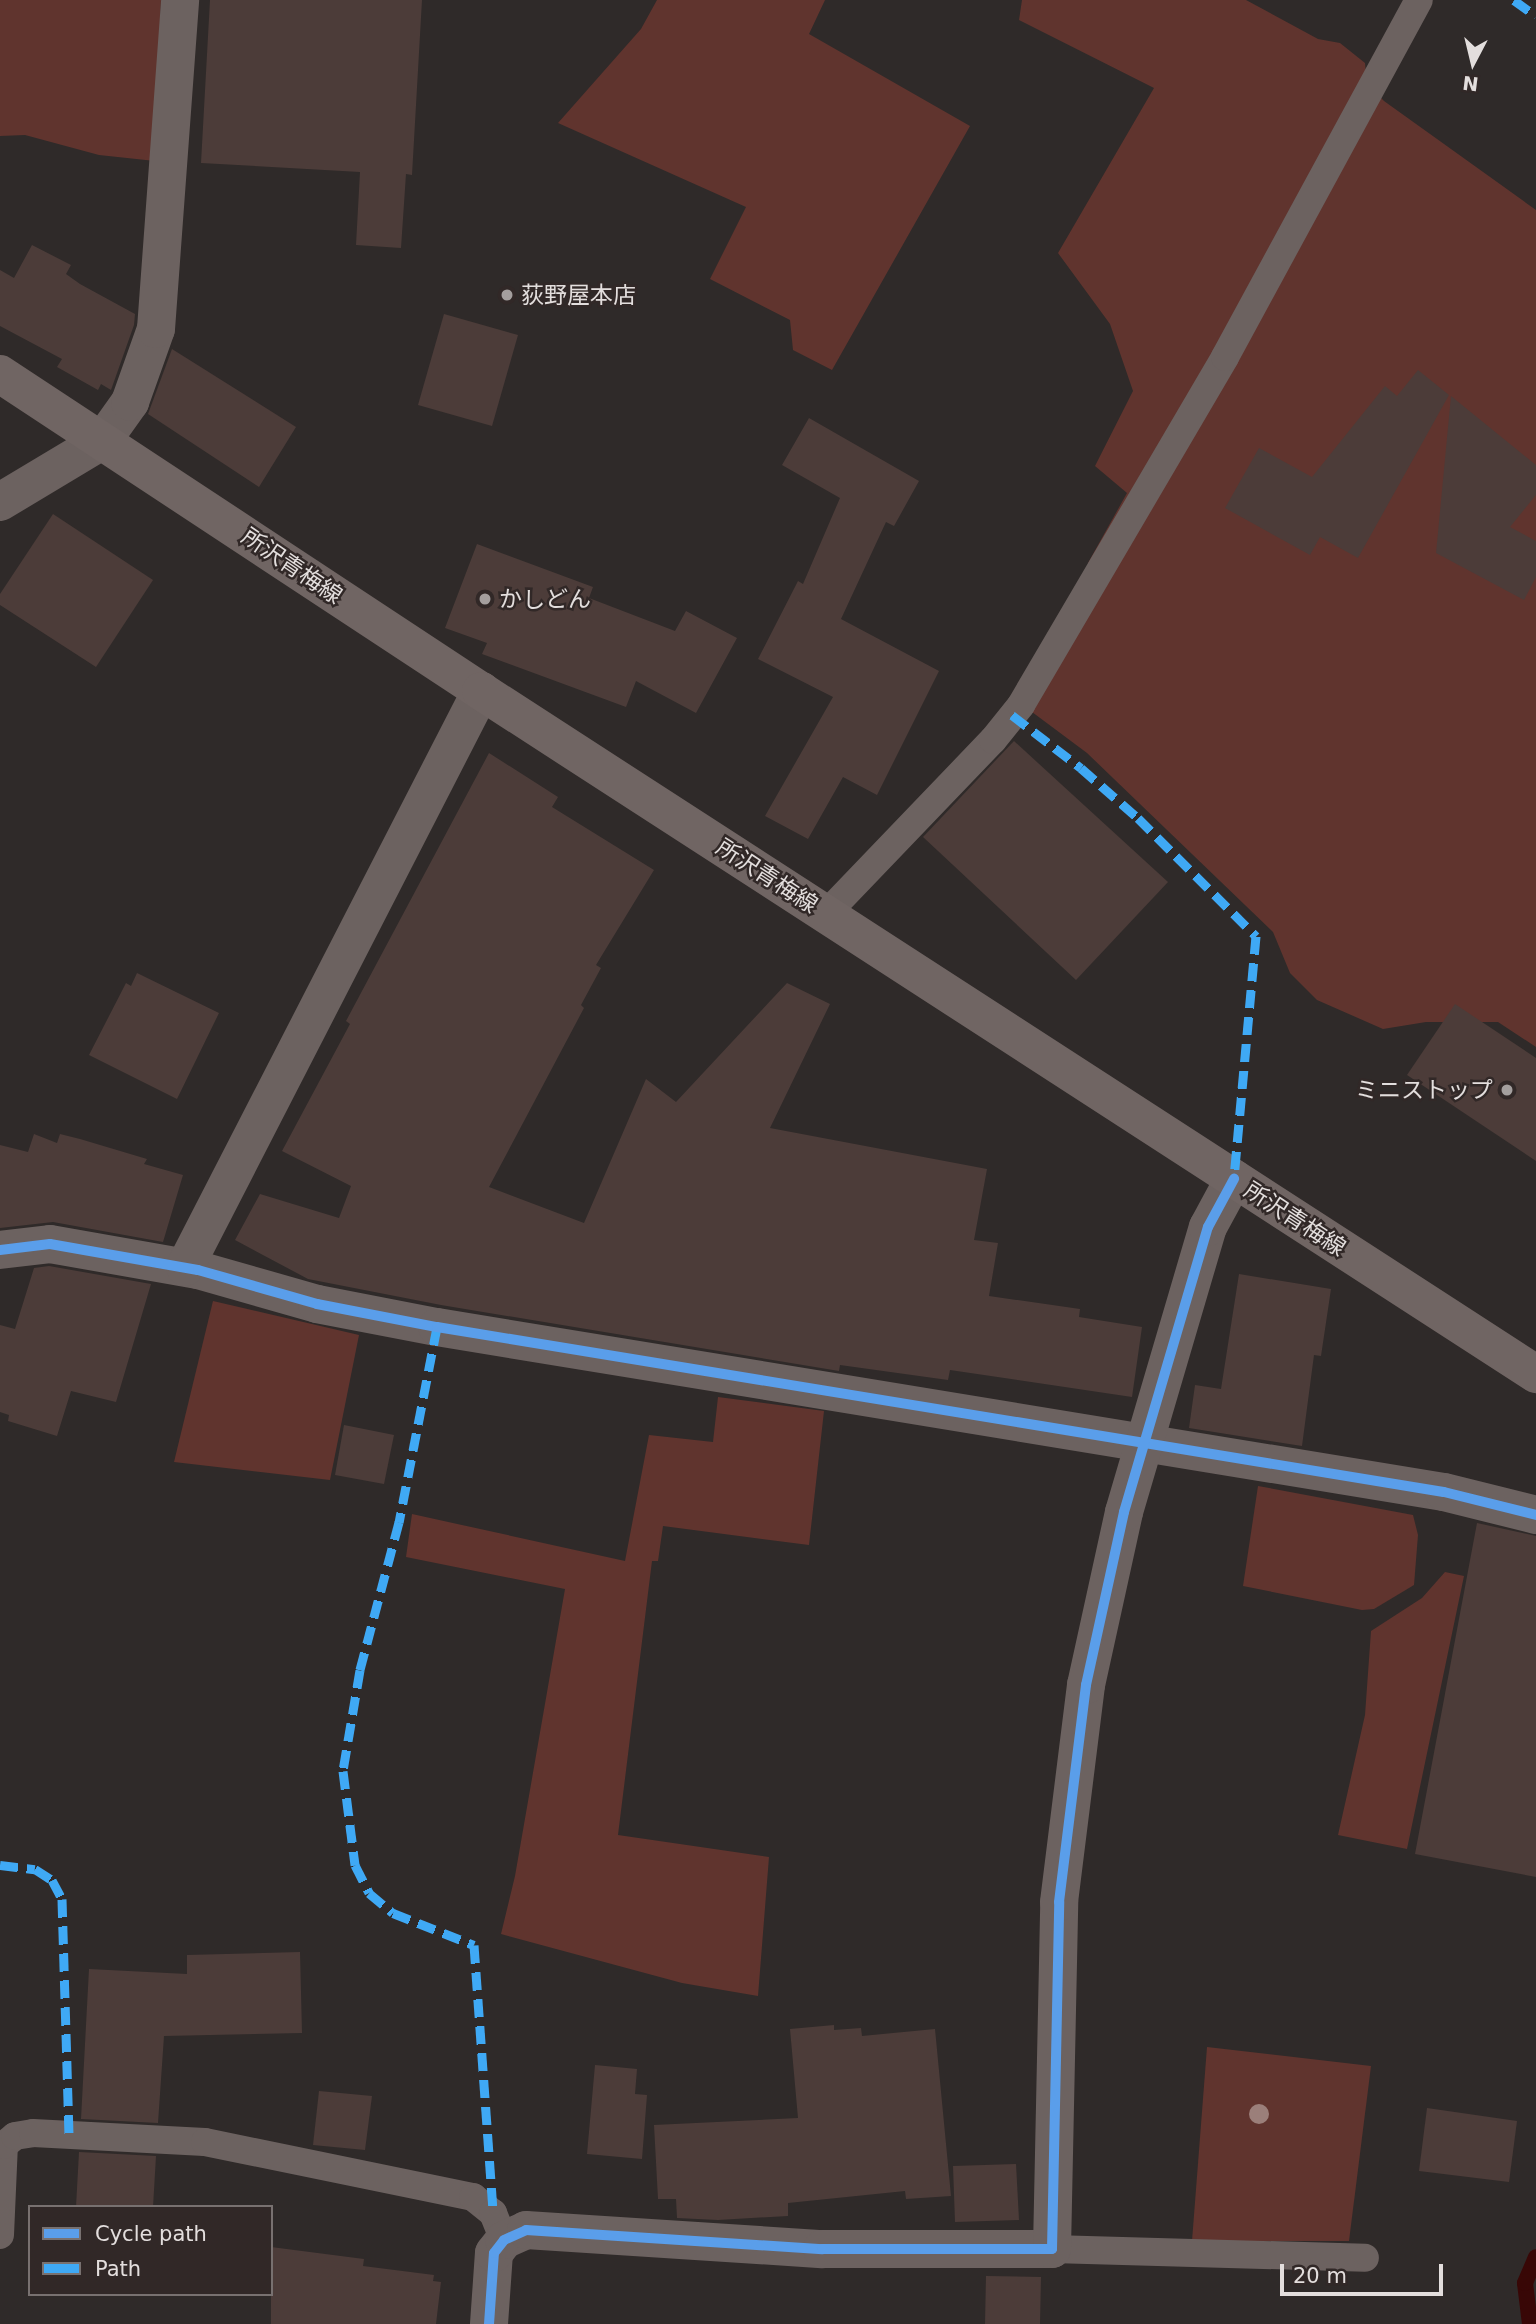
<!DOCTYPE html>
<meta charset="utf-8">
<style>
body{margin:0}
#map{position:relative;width:1536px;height:2324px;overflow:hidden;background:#2f2a29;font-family:"DejaVu Sans","Noto Sans JP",sans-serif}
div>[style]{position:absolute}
.green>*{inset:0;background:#60342e}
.stream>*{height:16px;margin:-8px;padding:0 8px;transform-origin:8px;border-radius:8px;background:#380706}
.building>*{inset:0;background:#4c3c39}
.service>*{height:28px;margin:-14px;padding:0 14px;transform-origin:14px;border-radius:14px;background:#6c6260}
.minor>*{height:38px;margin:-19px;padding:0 19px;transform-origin:19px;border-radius:19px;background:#6c6260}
.secondary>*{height:38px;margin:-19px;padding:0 19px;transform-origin:19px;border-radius:19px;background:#706563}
.quiet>*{height:9px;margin-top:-4.5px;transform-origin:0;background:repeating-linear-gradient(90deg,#3fa9f5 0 18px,transparent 0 27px)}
.cycleway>*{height:10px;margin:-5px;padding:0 5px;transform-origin:5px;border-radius:5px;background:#5a9eea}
.trees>*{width:20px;height:20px;margin:-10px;border-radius:50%;background:#9b7f7a}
.dots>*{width:19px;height:19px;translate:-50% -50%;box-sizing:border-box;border:4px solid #312827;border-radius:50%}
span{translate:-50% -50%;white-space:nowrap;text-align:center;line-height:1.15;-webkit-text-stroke:5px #312827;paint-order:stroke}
.poi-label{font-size:23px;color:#e3dedd}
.left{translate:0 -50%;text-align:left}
.right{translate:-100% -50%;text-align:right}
.street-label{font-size:23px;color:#e3dedd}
.legend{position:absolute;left:28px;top:2205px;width:245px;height:91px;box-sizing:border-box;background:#312827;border:2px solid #787170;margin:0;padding:9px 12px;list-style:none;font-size:21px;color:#e3dedd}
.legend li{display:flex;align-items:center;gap:14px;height:35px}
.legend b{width:35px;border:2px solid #787170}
.north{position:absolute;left:1438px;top:28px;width:70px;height:70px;-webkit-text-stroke:5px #312827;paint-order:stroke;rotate:187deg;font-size:19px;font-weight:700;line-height:28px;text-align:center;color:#e3dedd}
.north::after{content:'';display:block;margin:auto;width:24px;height:32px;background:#e3dedd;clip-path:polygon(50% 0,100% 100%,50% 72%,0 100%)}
.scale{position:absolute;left:1280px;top:2264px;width:163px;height:32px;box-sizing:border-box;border:4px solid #e3dedd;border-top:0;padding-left:9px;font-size:21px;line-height:24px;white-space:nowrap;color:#e3dedd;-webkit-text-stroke:5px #312827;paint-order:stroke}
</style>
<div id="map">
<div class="green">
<div style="clip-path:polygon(0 0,161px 0,155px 161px,99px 155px,25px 135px,0 136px)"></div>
<div style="clip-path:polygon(657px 0,825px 0,809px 34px,970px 126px,832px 370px,793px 350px,790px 320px,710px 279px,746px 207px,558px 123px,641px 29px)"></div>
<div style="clip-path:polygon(1022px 0,1246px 0,1318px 39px,1340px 43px,1365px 63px,1367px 84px,1384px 101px,1536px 210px,1536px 1047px,1498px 1022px,1426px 1022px,1383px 1029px,1317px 1000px,1290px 973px,1273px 932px,1087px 753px,1028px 709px,1093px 576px,1088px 563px,1127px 493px,1095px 466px,1133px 391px,1110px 324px,1058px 253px,1154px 88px,1019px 20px)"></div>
<div style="clip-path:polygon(213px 1301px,359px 1335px,330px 1480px,174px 1462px)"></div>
<div style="clip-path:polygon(718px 1397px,824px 1411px,809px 1545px,663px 1526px,658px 1561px,652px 1561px,618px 1835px,769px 1857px,758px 1996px,682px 1983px,501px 1934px,515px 1876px,565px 1589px,406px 1557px,412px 1514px,625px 1561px,649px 1435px,713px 1442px)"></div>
<div style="clip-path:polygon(1258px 1486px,1413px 1515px,1418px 1535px,1414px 1585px,1374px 1609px,1362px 1610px,1243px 1586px)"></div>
<div style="clip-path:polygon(1445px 1572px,1464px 1576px,1407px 1849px,1338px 1835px,1365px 1715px,1371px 1631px,1422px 1598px)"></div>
<div style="clip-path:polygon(1207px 2047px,1371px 2066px,1349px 2241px,1192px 2241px)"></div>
</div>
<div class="stream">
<div style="left:1530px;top:2324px;width:41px;rotate:-97deg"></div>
<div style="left:1525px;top:2283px;width:28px;rotate:-67deg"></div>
</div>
<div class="building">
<div style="clip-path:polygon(210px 0,422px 0,412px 175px,406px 174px,401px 248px,356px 245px,360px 172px,201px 163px)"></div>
<div style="clip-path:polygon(32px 245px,71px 265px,66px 274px,80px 284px,135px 314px,134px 325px,111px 390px,101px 384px,98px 390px,57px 367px,62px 359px,0 326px,0 270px,14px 278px)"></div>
<div style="clip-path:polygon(444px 314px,518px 335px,492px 426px,418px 405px)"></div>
<div style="clip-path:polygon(172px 349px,296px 427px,259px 487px,148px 414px)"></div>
<div style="clip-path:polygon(1418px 370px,1449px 395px,1358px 558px,1320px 537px,1310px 555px,1225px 508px,1259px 448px,1312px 477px,1385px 386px,1397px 396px)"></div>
<div style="clip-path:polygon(1451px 396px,1536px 465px,1536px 495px,1510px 527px,1536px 541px,1536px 577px,1524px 600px,1436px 553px)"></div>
<div style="clip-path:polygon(809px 418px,919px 481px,894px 526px,886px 522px,841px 619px,939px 671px,877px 795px,843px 777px,808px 839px,765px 816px,833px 697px,758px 659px,798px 581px,803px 584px,840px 498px,782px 465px)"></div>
<div style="clip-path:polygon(53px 514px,153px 580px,96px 667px,0 605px,0 594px)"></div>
<div style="clip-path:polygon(477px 544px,593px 587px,589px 598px,675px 631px,686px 611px,737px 638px,696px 713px,636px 681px,626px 707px,482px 654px,487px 643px,445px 628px)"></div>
<div style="clip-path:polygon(1014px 741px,1168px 882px,1076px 980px,923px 837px)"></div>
<div style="clip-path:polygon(489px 753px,558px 797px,552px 807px,654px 870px,596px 965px,601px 968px,581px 1005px,584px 1008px,489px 1187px,584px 1223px,646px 1079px,676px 1102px,787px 983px,830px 1004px,770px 1128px,987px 1169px,974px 1240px,998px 1243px,989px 1296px,1080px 1309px,1079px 1317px,1142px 1327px,1132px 1397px,950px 1370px,948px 1380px,840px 1365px,839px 1371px,441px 1305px,308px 1279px,235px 1240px,260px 1194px,339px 1218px,351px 1186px,282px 1151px,350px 1024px,346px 1021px)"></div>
<div style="clip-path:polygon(137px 973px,219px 1013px,177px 1099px,89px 1055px,126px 983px,131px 986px)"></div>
<div style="clip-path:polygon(1455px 1004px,1536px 1058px,1536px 1161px,1407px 1075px)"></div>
<div style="clip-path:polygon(34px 1134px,57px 1143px,60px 1134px,80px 1139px,147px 1159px,144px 1164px,183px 1175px,163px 1242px,53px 1222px,0 1228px,0 1145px,28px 1152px)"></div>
<div style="clip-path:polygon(49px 1266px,151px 1284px,116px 1402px,71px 1391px,57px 1436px,8px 1421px,9px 1415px,0 1412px,0 1325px,15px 1329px,34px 1268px)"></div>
<div style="clip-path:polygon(1239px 1274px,1331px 1289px,1321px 1356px,1314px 1355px,1302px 1446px,1189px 1428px,1195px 1385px,1221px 1389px)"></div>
<div style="clip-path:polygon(344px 1425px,394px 1435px,384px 1484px,335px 1475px)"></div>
<div style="clip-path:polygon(1477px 1523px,1536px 1536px,1536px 1877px,1415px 1854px)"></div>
<div style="clip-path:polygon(300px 1952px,302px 2033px,164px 2036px,158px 2123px,81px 2119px,89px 1969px,187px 1974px,187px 1955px)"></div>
<div style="clip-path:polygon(834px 2025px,834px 2030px,861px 2028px,862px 2036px,935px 2029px,951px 2196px,906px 2199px,905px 2191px,788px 2203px,788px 2216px,718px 2220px,677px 2218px,676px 2199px,658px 2199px,654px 2125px,798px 2118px,790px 2029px)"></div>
<div style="clip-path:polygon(595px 2065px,637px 2069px,635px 2094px,647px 2095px,642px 2159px,587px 2154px)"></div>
<div style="clip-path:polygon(319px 2091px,372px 2096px,365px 2150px,313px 2145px)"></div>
<div style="clip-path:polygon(1427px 2108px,1517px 2121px,1509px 2182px,1419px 2171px)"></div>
<div style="clip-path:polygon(79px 2152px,156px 2156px,153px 2207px,76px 2207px)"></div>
<div style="clip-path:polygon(1016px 2164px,1019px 2220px,955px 2222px,953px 2166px)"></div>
<div style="clip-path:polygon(271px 2247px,364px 2259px,363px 2266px,434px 2275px,433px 2281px,441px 2282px,436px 2324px,271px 2324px)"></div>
<div style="clip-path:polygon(986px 2276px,1041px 2277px,1040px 2324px,985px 2324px)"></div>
</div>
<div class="service">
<div style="left:826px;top:914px;width:241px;rotate:-46.2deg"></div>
<div style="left:993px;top:740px;width:45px;rotate:-51.3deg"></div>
<div style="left:1021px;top:705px;width:403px;rotate:-59.6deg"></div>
<div style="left:1225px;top:357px;width:406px;rotate:-61.5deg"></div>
<div style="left:0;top:2235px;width:90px;rotate:-87.5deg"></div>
<div style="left:4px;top:2145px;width:14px;rotate:-39deg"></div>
<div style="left:15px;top:2136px;width:18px;rotate:-9deg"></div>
<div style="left:33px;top:2133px;width:172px;rotate:3deg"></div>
<div style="left:205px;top:2142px;width:274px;rotate:11.6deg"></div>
<div style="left:473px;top:2197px;width:26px;rotate:39deg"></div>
<div style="left:493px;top:2213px;width:29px;rotate:68deg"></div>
<div style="left:1052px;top:2249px;width:313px;rotate:1.6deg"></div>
</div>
<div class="minor">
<div style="left:0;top:502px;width:120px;rotate:-31deg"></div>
<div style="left:103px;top:440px;width:47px;rotate:-54.6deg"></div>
<div style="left:130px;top:402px;width:77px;rotate:-70.4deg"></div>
<div style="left:156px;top:329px;width:330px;rotate:-85.8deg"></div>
<div style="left:0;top:1250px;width:50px;rotate:-6.8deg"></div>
<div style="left:50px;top:1244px;width:150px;rotate:10deg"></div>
<div style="left:198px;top:1270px;width:124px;rotate:15.9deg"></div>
<div style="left:317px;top:1304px;width:122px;rotate:10.9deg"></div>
<div style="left:437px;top:1327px;width:1020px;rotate:9.31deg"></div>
<div style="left:1444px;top:1492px;width:95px;rotate:14deg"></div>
<div style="left:185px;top:1267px;width:648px;rotate:-62.8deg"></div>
<div style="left:489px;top:2324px;width:71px;rotate:-86deg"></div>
<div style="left:494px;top:2253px;width:16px;rotate:-52deg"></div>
<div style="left:504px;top:2240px;width:24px;rotate:-24deg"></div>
<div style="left:526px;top:2230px;width:297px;rotate:3.7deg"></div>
<div style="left:822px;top:2249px;width:230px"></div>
<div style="left:1052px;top:2249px;width:347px;rotate:-88.8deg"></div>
<div style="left:1059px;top:1902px;width:219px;rotate:-82.9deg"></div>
<div style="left:1086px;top:1685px;width:177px;rotate:-77.6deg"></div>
<div style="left:1124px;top:1512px;width:297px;rotate:-73.6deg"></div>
<div style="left:1208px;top:1227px;width:55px;rotate:-61.6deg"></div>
</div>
<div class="secondary">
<div style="left:0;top:374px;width:576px;rotate:33.39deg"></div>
<div style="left:481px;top:691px;width:1257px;rotate:32.92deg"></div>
</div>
<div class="quiet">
<div style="left:1514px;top:0;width:27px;rotate:36deg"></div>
<div style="left:1012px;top:715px;width:87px;rotate:37.5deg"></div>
<div style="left:1081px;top:768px;width:76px;rotate:41.3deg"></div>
<div style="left:1138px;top:818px;width:167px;rotate:45deg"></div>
<div style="left:1256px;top:936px;width:244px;rotate:95.2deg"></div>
<div style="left:437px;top:1327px;width:199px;rotate:101deg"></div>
<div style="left:399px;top:1522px;width:153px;rotate:104.8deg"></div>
<div style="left:360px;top:1670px;width:102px;rotate:99.6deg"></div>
<div style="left:343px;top:1771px;width:95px;rotate:82.7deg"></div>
<div style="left:355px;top:1865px;width:31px;rotate:63deg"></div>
<div style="left:369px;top:1893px;width:31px;rotate:40deg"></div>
<div style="left:393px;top:1913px;width:87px;rotate:21.6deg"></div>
<div style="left:474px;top:1945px;width:269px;rotate:85.9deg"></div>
<div style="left:0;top:1865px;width:35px;rotate:7deg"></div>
<div style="left:35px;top:1869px;width:20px;rotate:33deg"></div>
<div style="left:52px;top:1880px;width:21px;rotate:62deg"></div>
<div style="left:62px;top:1899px;width:235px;rotate:88.3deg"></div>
</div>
<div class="cycleway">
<div style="left:0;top:1250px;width:50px;rotate:-6.8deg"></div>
<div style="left:50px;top:1244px;width:150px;rotate:10deg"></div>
<div style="left:198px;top:1270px;width:124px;rotate:15.9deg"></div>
<div style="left:317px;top:1304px;width:122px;rotate:10.9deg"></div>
<div style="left:437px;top:1327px;width:1020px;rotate:9.31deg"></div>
<div style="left:1444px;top:1492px;width:95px;rotate:14deg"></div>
<div style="left:489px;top:2324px;width:71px;rotate:-86deg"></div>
<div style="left:494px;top:2253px;width:16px;rotate:-52deg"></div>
<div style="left:504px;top:2240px;width:24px;rotate:-24deg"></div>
<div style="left:526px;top:2230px;width:297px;rotate:3.7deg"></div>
<div style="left:822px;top:2249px;width:230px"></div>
<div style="left:1052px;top:2249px;width:347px;rotate:-88.8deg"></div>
<div style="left:1059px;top:1902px;width:219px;rotate:-82.9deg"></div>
<div style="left:1086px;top:1685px;width:177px;rotate:-77.6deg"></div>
<div style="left:1124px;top:1512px;width:297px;rotate:-73.6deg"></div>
<div style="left:1208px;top:1227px;width:55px;rotate:-61.6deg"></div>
</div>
<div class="trees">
<div style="left:1259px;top:2114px"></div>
</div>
<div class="dots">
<div style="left:507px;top:295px;background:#a49f9e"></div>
<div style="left:485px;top:599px;background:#a49f9e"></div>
<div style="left:1507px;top:1090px;background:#a49f9e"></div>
</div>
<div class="poi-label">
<span class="left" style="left:521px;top:295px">荻野屋本店</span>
<span class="left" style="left:499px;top:599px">かしどん</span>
<span class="right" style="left:1493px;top:1090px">ミニストップ</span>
</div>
<div class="street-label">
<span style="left:292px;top:566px;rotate:34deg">所沢青梅線</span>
<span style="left:767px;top:876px;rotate:33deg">所沢青梅線</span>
<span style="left:1295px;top:1219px;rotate:33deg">所沢青梅線</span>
</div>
<ul class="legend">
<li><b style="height:9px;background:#5a9eea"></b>Cycle path</li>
<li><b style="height:9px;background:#3fa9f5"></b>Path</li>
</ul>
<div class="north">N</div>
<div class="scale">20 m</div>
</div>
